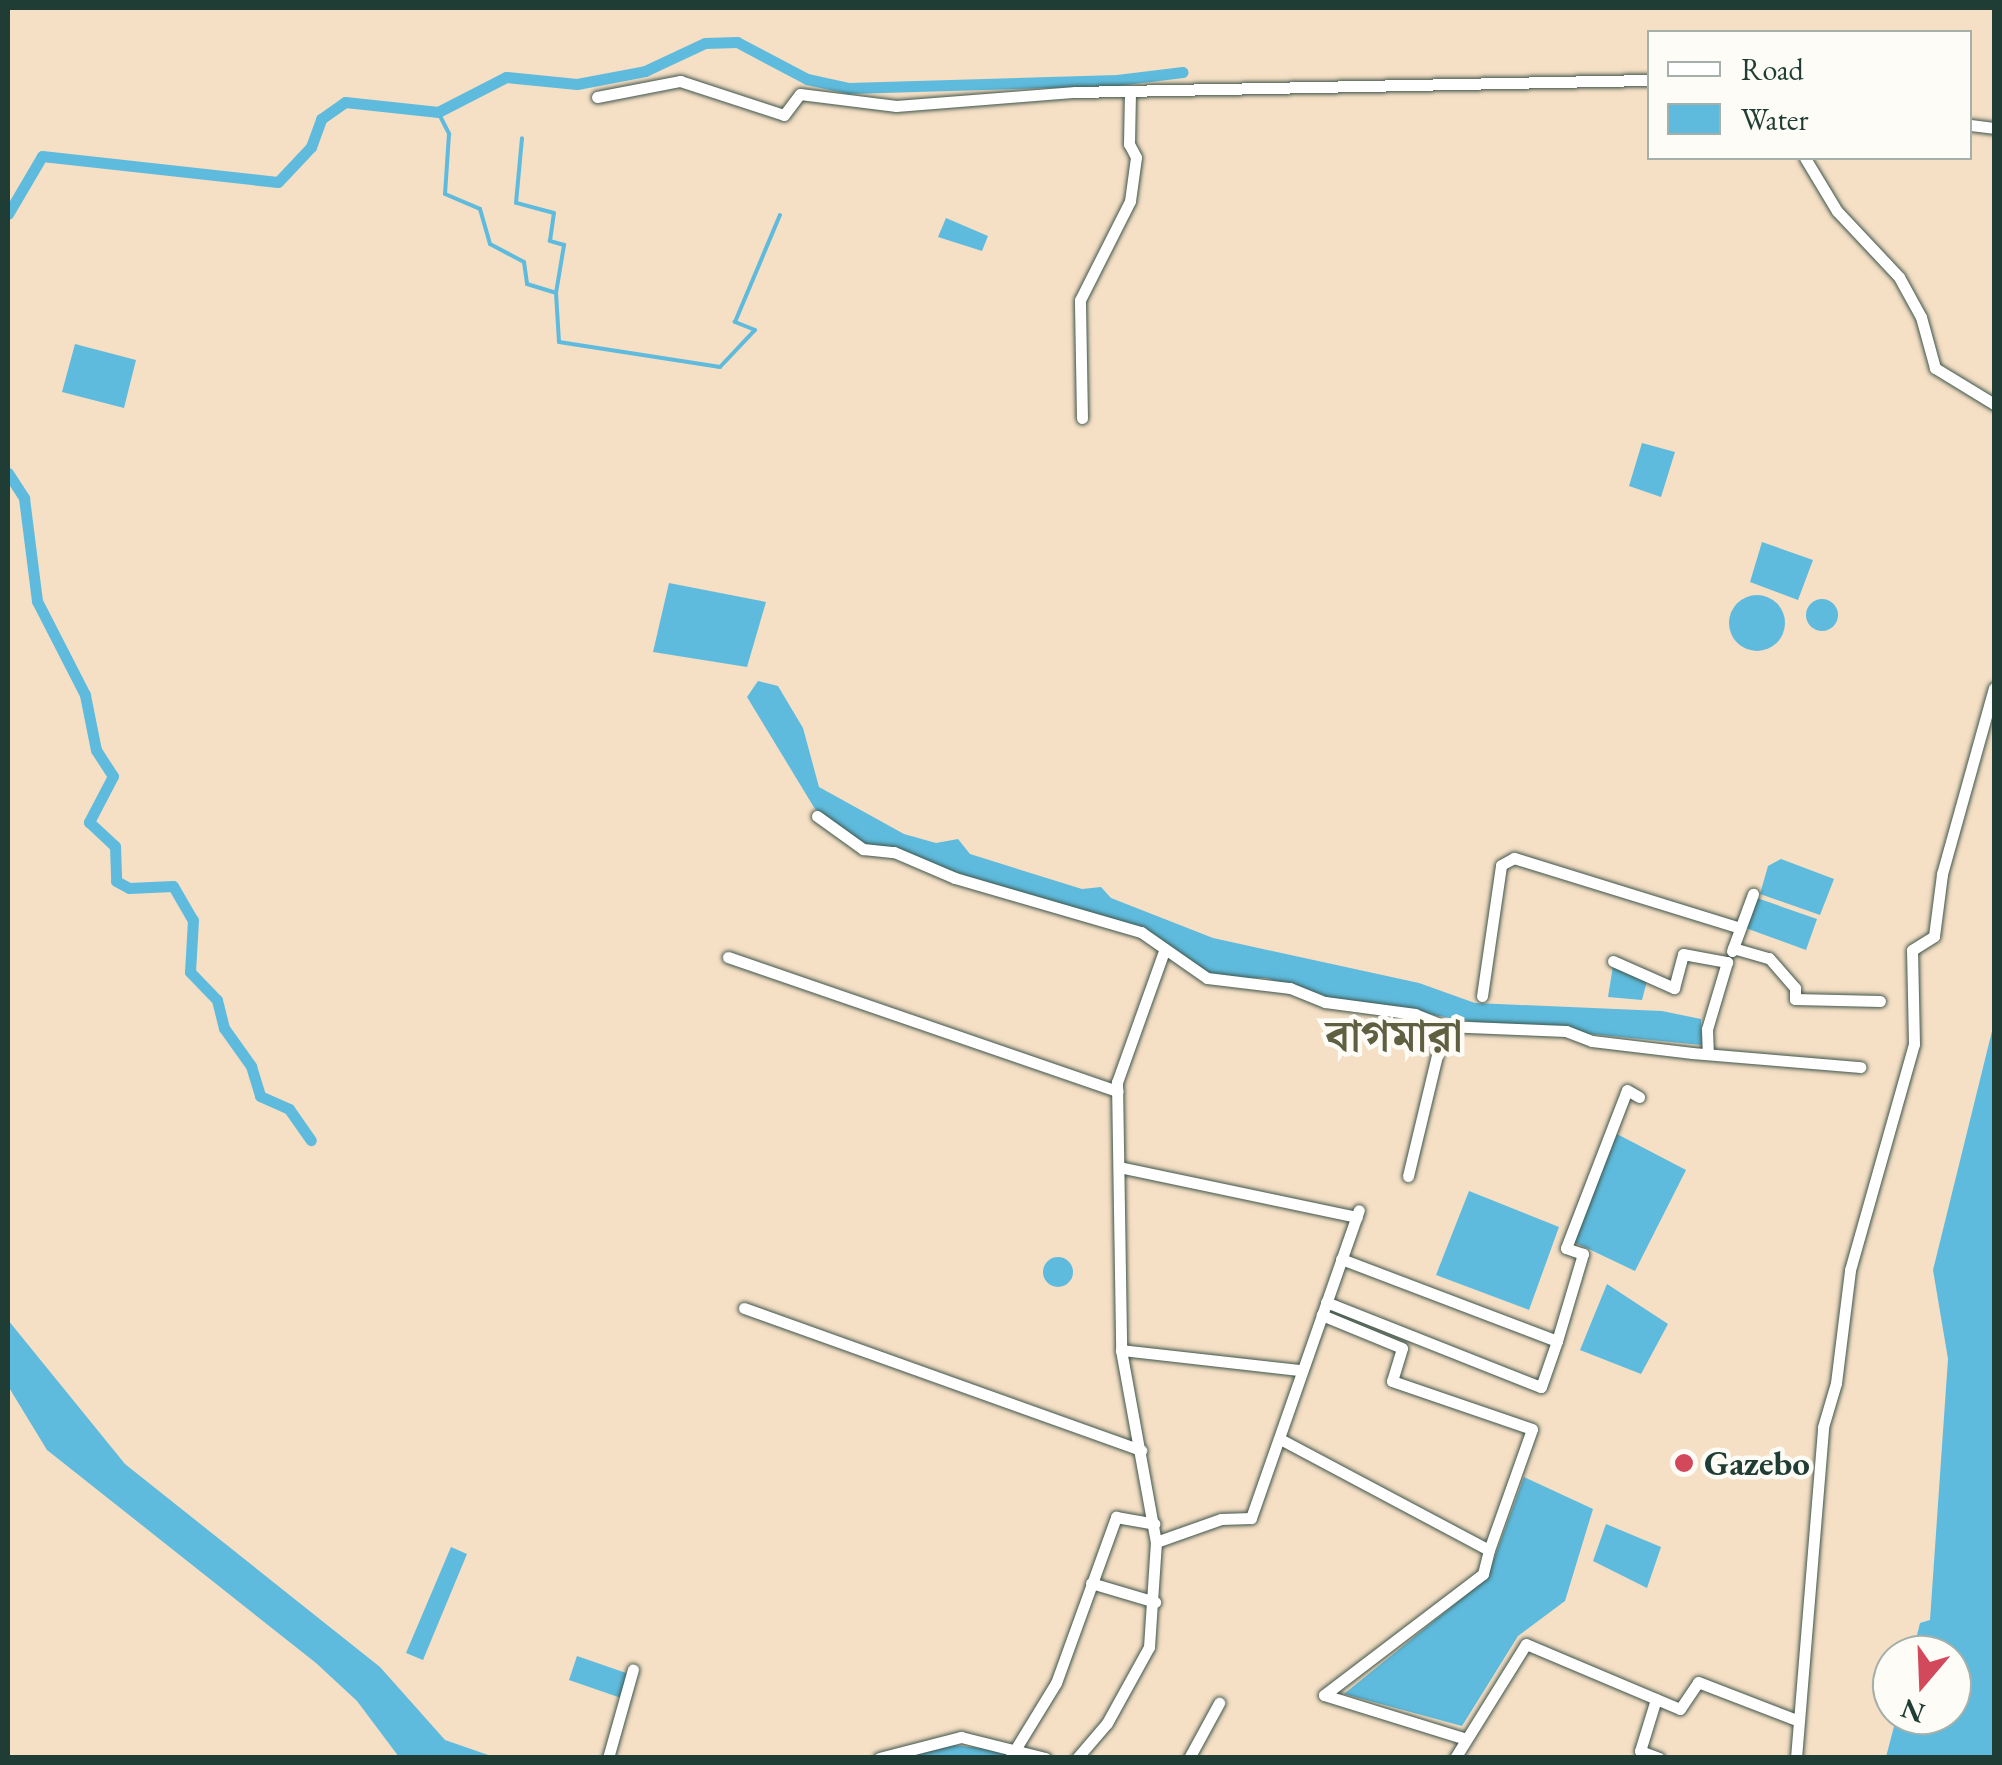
<!DOCTYPE html>
<meta charset="utf-8">
<style>
body{margin:0}
#map{position:relative;width:2002px;height:1765px;overflow:hidden;background:#f5dfc5;font-family:"EB Garamond","Noto Serif Bengali",serif}
div>[style]{position:absolute}
.water>*{inset:0;background:#5fbbdd}
.round{border-radius:50%}
.stream>*{height:4px;margin:-2px;padding:0 2px;transform-origin:2px;border-radius:2px;background:#5fbbdd}
.canal>*{height:11px;margin:-5.5px;padding:0 5.5px;transform-origin:5.5px;border-radius:5.5px;background:#5fbbdd}
.roads{filter:drop-shadow(0 0 2px #3f554a) drop-shadow(0 0 2px #3f554a)}
.minor>*{height:11px;margin:-5.5px;padding:0 5.5px;transform-origin:5.5px;border-radius:5.5px;background:#fff}
.dots>*{width:28px;height:28px;translate:-50% -50%;box-sizing:border-box;border:5px solid #fdfcf7;border-radius:50%}
span{translate:-50% -50%;white-space:nowrap;text-align:center;line-height:1.15;-webkit-text-stroke:9px #fdfcf7;paint-order:stroke}
.poi-label{font-size:35px;color:#1f3d34;font-weight:700}
.left{translate:0 -50%;text-align:left}
.district-label{font-size:45px;color:#5f6042;font-weight:700}
.frame{position:absolute;inset:0;border:10px solid #1f3d34;pointer-events:none}
.legend{position:absolute;left:1647px;top:30px;width:325px;height:130px;box-sizing:border-box;background:#fdfcf7;border:2px solid #a4b0a9;margin:0;padding:12px 18px;list-style:none;font-size:30px;color:#1f3d34}
.legend li{display:flex;align-items:center;gap:20px;height:50px}
.legend b{width:50px;border:2px solid #a4b0a9}
.north{position:absolute;left:1872px;top:1635px;width:100px;height:100px;box-sizing:border-box;background:#fdfcf7;border:2px solid #a4b0a9;border-radius:50%;rotate:199deg;font-size:28px;font-weight:700;line-height:40px;text-align:center;color:#1f3d34}
.north::after{content:'';display:block;margin:auto;width:35px;height:45px;background:#d1495b;clip-path:polygon(50% 0,100% 100%,50% 72%,0 100%)}
</style>
<div id="map">
<div class="water">
<div style="clip-path:polygon(946px 218px,988px 236px,982px 251px,938px 237px)"></div>
<div style="clip-path:polygon(75px 344px,136px 360px,124px 408px,62px 392px)"></div>
<div style="clip-path:polygon(1642px 443px,1675px 452px,1661px 497px,1629px 486px)"></div>
<div style="clip-path:polygon(1762px 542px,1813px 560px,1798px 600px,1750px 582px)"></div>
<div style="clip-path:polygon(669px 583px,766px 602px,747px 667px,653px 652px)"></div>
<div class="round" style="left:1729px;top:595px;width:56px;height:56px"></div>
<div class="round" style="left:1806px;top:599px;width:32px;height:32px"></div>
<div style="clip-path:polygon(758px 681px,778px 686px,803px 728px,819px 787px,904px 834px,936px 843px,958px 839px,970px 854px,1082px 889px,1101px 887px,1111px 898px,1213px 938px,1419px 983px,1475px 1003px,1662px 1011px,1701px 1019px,1702px 1045px,1487px 1024px,1325px 997px,1266px 978px,1225px 978px,1198px 969px,1133px 926px,865px 845px,815px 809px,747px 697px)"></div>
<div style="clip-path:polygon(1781px 859px,1834px 879px,1820px 915px,1760px 894px,1768px 866px)"></div>
<div style="clip-path:polygon(1754px 897px,1817px 919px,1806px 950px,1740px 926px)"></div>
<div style="clip-path:polygon(1613px 966px,1647px 981px,1642px 1000px,1608px 997px)"></div>
<div style="clip-path:polygon(1994px 1023px,1994px 1757px,1886px 1757px,1897px 1715px,1952px 1715px,1952px 1655px,1912px 1655px,1920px 1623px,1930px 1620px,1948px 1359px,1933px 1270px)"></div>
<div style="clip-path:polygon(1617px 1134px,1686px 1170px,1635px 1271px,1574px 1242px)"></div>
<div style="clip-path:polygon(1469px 1191px,1559px 1227px,1529px 1310px,1436px 1275px)"></div>
<div class="round" style="left:1043px;top:1257px;width:30px;height:30px"></div>
<div style="clip-path:polygon(1607px 1284px,1668px 1324px,1641px 1374px,1580px 1350px)"></div>
<div style="clip-path:polygon(8px 1320px,125px 1464px,380px 1667px,445px 1740px,494px 1757px,399px 1757px,357px 1701px,316px 1663px,47px 1450px,8px 1386px)"></div>
<div style="clip-path:polygon(1524px 1477px,1593px 1509px,1565px 1601px,1518px 1636px,1462px 1726px,1344px 1694px,1487px 1578px)"></div>
<div style="clip-path:polygon(1606px 1524px,1661px 1547px,1647px 1588px,1593px 1561px)"></div>
<div style="clip-path:polygon(451px 1547px,467px 1554px,423px 1660px,406px 1653px)"></div>
<div style="clip-path:polygon(577px 1656px,629px 1674px,621px 1698px,569px 1680px)"></div>
<div style="clip-path:polygon(953px 1745px,998px 1750px,1011px 1757px,897px 1758px)"></div>
</div>
<div class="stream">
<div style="left:438px;top:112px;width:25px;rotate:63deg"></div>
<div style="left:449px;top:134px;width:60px;rotate:93.8deg"></div>
<div style="left:445px;top:194px;width:38px;rotate:23deg"></div>
<div style="left:480px;top:209px;width:36px;rotate:74deg"></div>
<div style="left:490px;top:244px;width:38px;rotate:28deg"></div>
<div style="left:524px;top:262px;width:22px;rotate:82deg"></div>
<div style="left:527px;top:284px;width:30px;rotate:17deg"></div>
<div style="left:556px;top:293px;width:49px;rotate:-80.5deg"></div>
<div style="left:564px;top:245px;width:15px;rotate:-164deg"></div>
<div style="left:550px;top:241px;width:28px;rotate:-82deg"></div>
<div style="left:554px;top:213px;width:39px;rotate:-165deg"></div>
<div style="left:516px;top:203px;width:65px;rotate:-84.7deg"></div>
<div style="left:556px;top:293px;width:49px;rotate:86.5deg"></div>
<div style="left:559px;top:342px;width:163px;rotate:8.8deg"></div>
<div style="left:720px;top:367px;width:51px;rotate:-46.6deg"></div>
<div style="left:755px;top:330px;width:22px;rotate:-158deg"></div>
<div style="left:735px;top:322px;width:116px;rotate:-67.2deg"></div>
</div>
<div class="canal">
<div style="left:8px;top:214px;width:67px;rotate:-59.6deg"></div>
<div style="left:42px;top:156px;width:237px;rotate:6.3deg"></div>
<div style="left:278px;top:182px;width:48px;rotate:-46.7deg"></div>
<div style="left:311px;top:147px;width:30px;rotate:-70deg"></div>
<div style="left:321px;top:119px;width:29px;rotate:-35deg"></div>
<div style="left:345px;top:102px;width:94px;rotate:6.1deg"></div>
<div style="left:438px;top:112px;width:76px;rotate:-27.2deg"></div>
<div style="left:506px;top:77px;width:71px;rotate:5.6deg"></div>
<div style="left:577px;top:84px;width:69px;rotate:-10.8deg"></div>
<div style="left:645px;top:71px;width:66px;rotate:-25deg"></div>
<div style="left:705px;top:43px;width:32px;rotate:-2deg"></div>
<div style="left:737px;top:42px;width:79px;rotate:27.9deg"></div>
<div style="left:807px;top:79px;width:43px;rotate:12.1deg"></div>
<div style="left:849px;top:88px;width:268px;rotate:-1.7deg"></div>
<div style="left:1117px;top:80px;width:66px;rotate:-6.9deg"></div>
<div style="left:8px;top:473px;width:30px;rotate:57deg"></div>
<div style="left:24px;top:498px;width:104px;rotate:82.8deg"></div>
<div style="left:37px;top:601px;width:106px;rotate:62.9deg"></div>
<div style="left:85px;top:695px;width:56px;rotate:78.7deg"></div>
<div style="left:96px;top:750px;width:31px;rotate:57deg"></div>
<div style="left:113px;top:776px;width:52px;rotate:117.6deg"></div>
<div style="left:89px;top:822px;width:35px;rotate:43deg"></div>
<div style="left:115px;top:846px;width:35px;rotate:88deg"></div>
<div style="left:116px;top:881px;width:15px;rotate:28deg"></div>
<div style="left:129px;top:888px;width:44px;rotate:-2.6deg"></div>
<div style="left:173px;top:886px;width:39px;rotate:60deg"></div>
<div style="left:193px;top:920px;width:52px;rotate:93.3deg"></div>
<div style="left:190px;top:972px;width:39px;rotate:46deg"></div>
<div style="left:217px;top:1000px;width:29px;rotate:76deg"></div>
<div style="left:224px;top:1028px;width:47px;rotate:54.6deg"></div>
<div style="left:251px;top:1066px;width:31px;rotate:73deg"></div>
<div style="left:260px;top:1096px;width:32px;rotate:24deg"></div>
<div style="left:289px;top:1109px;width:38px;rotate:55deg"></div>
</div>
<div class="roads">
<div class="minor">
<div style="left:597px;top:97px;width:85px;rotate:-10.9deg"></div>
<div style="left:680px;top:81px;width:109px;rotate:18.1deg"></div>
<div style="left:784px;top:115px;width:26px;rotate:-53deg"></div>
<div style="left:800px;top:94px;width:97px;rotate:7.1deg"></div>
<div style="left:896px;top:106px;width:180px;rotate:-4.5deg"></div>
<div style="left:1075px;top:92px;width:575px;rotate:-1.2deg"></div>
<div style="left:1970px;top:125px;width:24px;rotate:7deg"></div>
<div style="left:1805px;top:158px;width:62px;rotate:58.9deg"></div>
<div style="left:1837px;top:211px;width:91px;rotate:46.8deg"></div>
<div style="left:1899px;top:277px;width:46px;rotate:61.2deg"></div>
<div style="left:1921px;top:317px;width:53px;rotate:74.6deg"></div>
<div style="left:1935px;top:368px;width:69px;rotate:31.4deg"></div>
<div style="left:1082px;top:418px;width:118px;rotate:-91deg"></div>
<div style="left:1080px;top:300px;width:111px;rotate:-63.2deg"></div>
<div style="left:1130px;top:201px;width:44px;rotate:-82.2deg"></div>
<div style="left:1136px;top:157px;width:15px;rotate:-118deg"></div>
<div style="left:1129px;top:144px;width:51px;rotate:-88.9deg"></div>
<div style="left:817px;top:816px;width:57px;rotate:35.7deg"></div>
<div style="left:863px;top:849px;width:31px;rotate:6deg"></div>
<div style="left:894px;top:852px;width:66px;rotate:23.1deg"></div>
<div style="left:955px;top:878px;width:194px;rotate:16.2deg"></div>
<div style="left:1141px;top:932px;width:80px;rotate:34.9deg"></div>
<div style="left:1207px;top:978px;width:84px;rotate:6.9deg"></div>
<div style="left:1290px;top:988px;width:38px;rotate:22deg"></div>
<div style="left:1325px;top:1002px;width:91px;rotate:7.6deg"></div>
<div style="left:1415px;top:1014px;width:31px;rotate:22deg"></div>
<div style="left:1444px;top:1026px;width:122px;rotate:2.3deg"></div>
<div style="left:1566px;top:1031px;width:28px;rotate:21deg"></div>
<div style="left:1592px;top:1041px;width:101px;rotate:6.8deg"></div>
<div style="left:1692px;top:1053px;width:169px;rotate:4.8deg"></div>
<div style="left:1733px;top:948px;width:37px;rotate:16deg"></div>
<div style="left:1769px;top:958px;width:40px;rotate:49deg"></div>
<div style="left:1795px;top:988px;width:11px;rotate:90deg"></div>
<div style="left:1795px;top:999px;width:85px;rotate:1.3deg"></div>
<div style="left:1164px;top:951px;width:139px;rotate:109.7deg"></div>
<div style="left:1117px;top:1082px;width:268px;rotate:89.1deg"></div>
<div style="left:1121px;top:1350px;width:178px;rotate:6.4deg"></div>
<div style="left:1732px;top:951px;width:61px;rotate:-69.8deg"></div>
<div style="left:728px;top:957px;width:412px;rotate:19deg"></div>
<div style="left:1613px;top:961px;width:67px;rotate:23.9deg"></div>
<div style="left:1674px;top:988px;width:35px;rotate:-75deg"></div>
<div style="left:1683px;top:954px;width:45px;rotate:10.3deg"></div>
<div style="left:1727px;top:962px;width:70px;rotate:106.6deg"></div>
<div style="left:1707px;top:1029px;width:24px;rotate:88deg"></div>
<div style="left:1482px;top:996px;width:132px;rotate:-81.7deg"></div>
<div style="left:1501px;top:865px;width:15px;rotate:-28deg"></div>
<div style="left:1514px;top:858px;width:233px;rotate:17.2deg"></div>
<div style="left:1119px;top:1167px;width:243px;rotate:11.9deg"></div>
<div style="left:1408px;top:1176px;width:154px;rotate:-76.5deg"></div>
<div style="left:1326px;top:1302px;width:231px;rotate:21.6deg"></div>
<div style="left:1541px;top:1387px;width:49px;rotate:-70.8deg"></div>
<div style="left:1557px;top:1341px;width:231px;rotate:-159.2deg"></div>
<div style="left:744px;top:1308px;width:422px;rotate:19.7deg"></div>
<div style="left:1557px;top:1341px;width:91px;rotate:-73.4deg"></div>
<div style="left:1583px;top:1254px;width:18px;rotate:-161deg"></div>
<div style="left:1566px;top:1248px;width:169px;rotate:-68.9deg"></div>
<div style="left:1627px;top:1090px;width:14px;rotate:30deg"></div>
<div style="left:1121px;top:1350px;width:195px;rotate:79.7deg"></div>
<div style="left:1156px;top:1542px;width:69px;rotate:-19.5deg"></div>
<div style="left:1221px;top:1519px;width:30px;rotate:-2deg"></div>
<div style="left:1251px;top:1518px;width:326px;rotate:-70.7deg"></div>
<div style="left:1282px;top:1440px;width:234px;rotate:28deg"></div>
<div style="left:1489px;top:1550px;width:128px;rotate:-70.4deg"></div>
<div style="left:1532px;top:1429px;width:148px;rotate:-161.1deg"></div>
<div style="left:1392px;top:1381px;width:34px;rotate:-73deg"></div>
<div style="left:1402px;top:1348px;width:87px;rotate:-157.6deg"></div>
<div style="left:1091px;top:1583px;width:67px;rotate:16.5deg"></div>
<div style="left:1324px;top:1695px;width:200px;rotate:-37.3deg"></div>
<div style="left:1483px;top:1574px;width:25px;rotate:-76deg"></div>
<div style="left:1324px;top:1695px;width:145px;rotate:17.2deg"></div>
<div style="left:1656px;top:1699px;width:54px;rotate:107.1deg"></div>
<div style="left:1640px;top:1751px;width:20px;rotate:20deg"></div>
<div style="left:608px;top:1758px;width:92px;rotate:-74.3deg"></div>
<div style="left:879px;top:1758px;width:85px;rotate:-14.4deg"></div>
<div style="left:961px;top:1737px;width:87px;rotate:14deg"></div>
<div style="left:1010px;top:1758px;width:88px;rotate:-58.5deg"></div>
<div style="left:1056px;top:1683px;width:177px;rotate:-70.1deg"></div>
<div style="left:1116px;top:1517px;width:39px;rotate:10deg"></div>
<div style="left:1077px;top:1758px;width:46px;rotate:-49.4deg"></div>
<div style="left:1107px;top:1723px;width:87px;rotate:-61.1deg"></div>
<div style="left:1149px;top:1647px;width:105px;rotate:-86.2deg"></div>
<div style="left:1189px;top:1758px;width:63px;rotate:-61.4deg"></div>
<div style="left:1455px;top:1758px;width:134px;rotate:-58.1deg"></div>
<div style="left:1526px;top:1644px;width:167px;rotate:22.9deg"></div>
<div style="left:1680px;top:1709px;width:32px;rotate:-56deg"></div>
<div style="left:1698px;top:1682px;width:108px;rotate:21.1deg"></div>
<div style="left:1796px;top:1758px;width:332px;rotate:-85.3deg"></div>
<div style="left:1823px;top:1427px;width:46px;rotate:-73.5deg"></div>
<div style="left:1836px;top:1383px;width:114px;rotate:-82.9deg"></div>
<div style="left:1850px;top:1270px;width:235px;rotate:-74.2deg"></div>
<div style="left:1914px;top:1044px;width:94px;rotate:-91.2deg"></div>
<div style="left:1912px;top:950px;width:26px;rotate:-32deg"></div>
<div style="left:1934px;top:936px;width:63px;rotate:-82.6deg"></div>
<div style="left:1942px;top:874px;width:193px;rotate:-74.4deg"></div>
</div>
</div>
<div class="dots">
<div style="left:1684px;top:1463px;background:#d1495b"></div>
</div>
<div class="poi-label">
<span class="left" style="left:1704px;top:1463px">Gazebo</span>
</div>
<div class="district-label">
<span style="left:1394px;top:1036px">বাগমারা</span>
</div>
<div class="frame"></div>
<ul class="legend">
<li><b style="height:12px;background:#fff"></b>Road</li>
<li><b style="height:28px;background:#5fbbdd"></b>Water</li>
</ul>
<div class="north">N</div>
</div>
